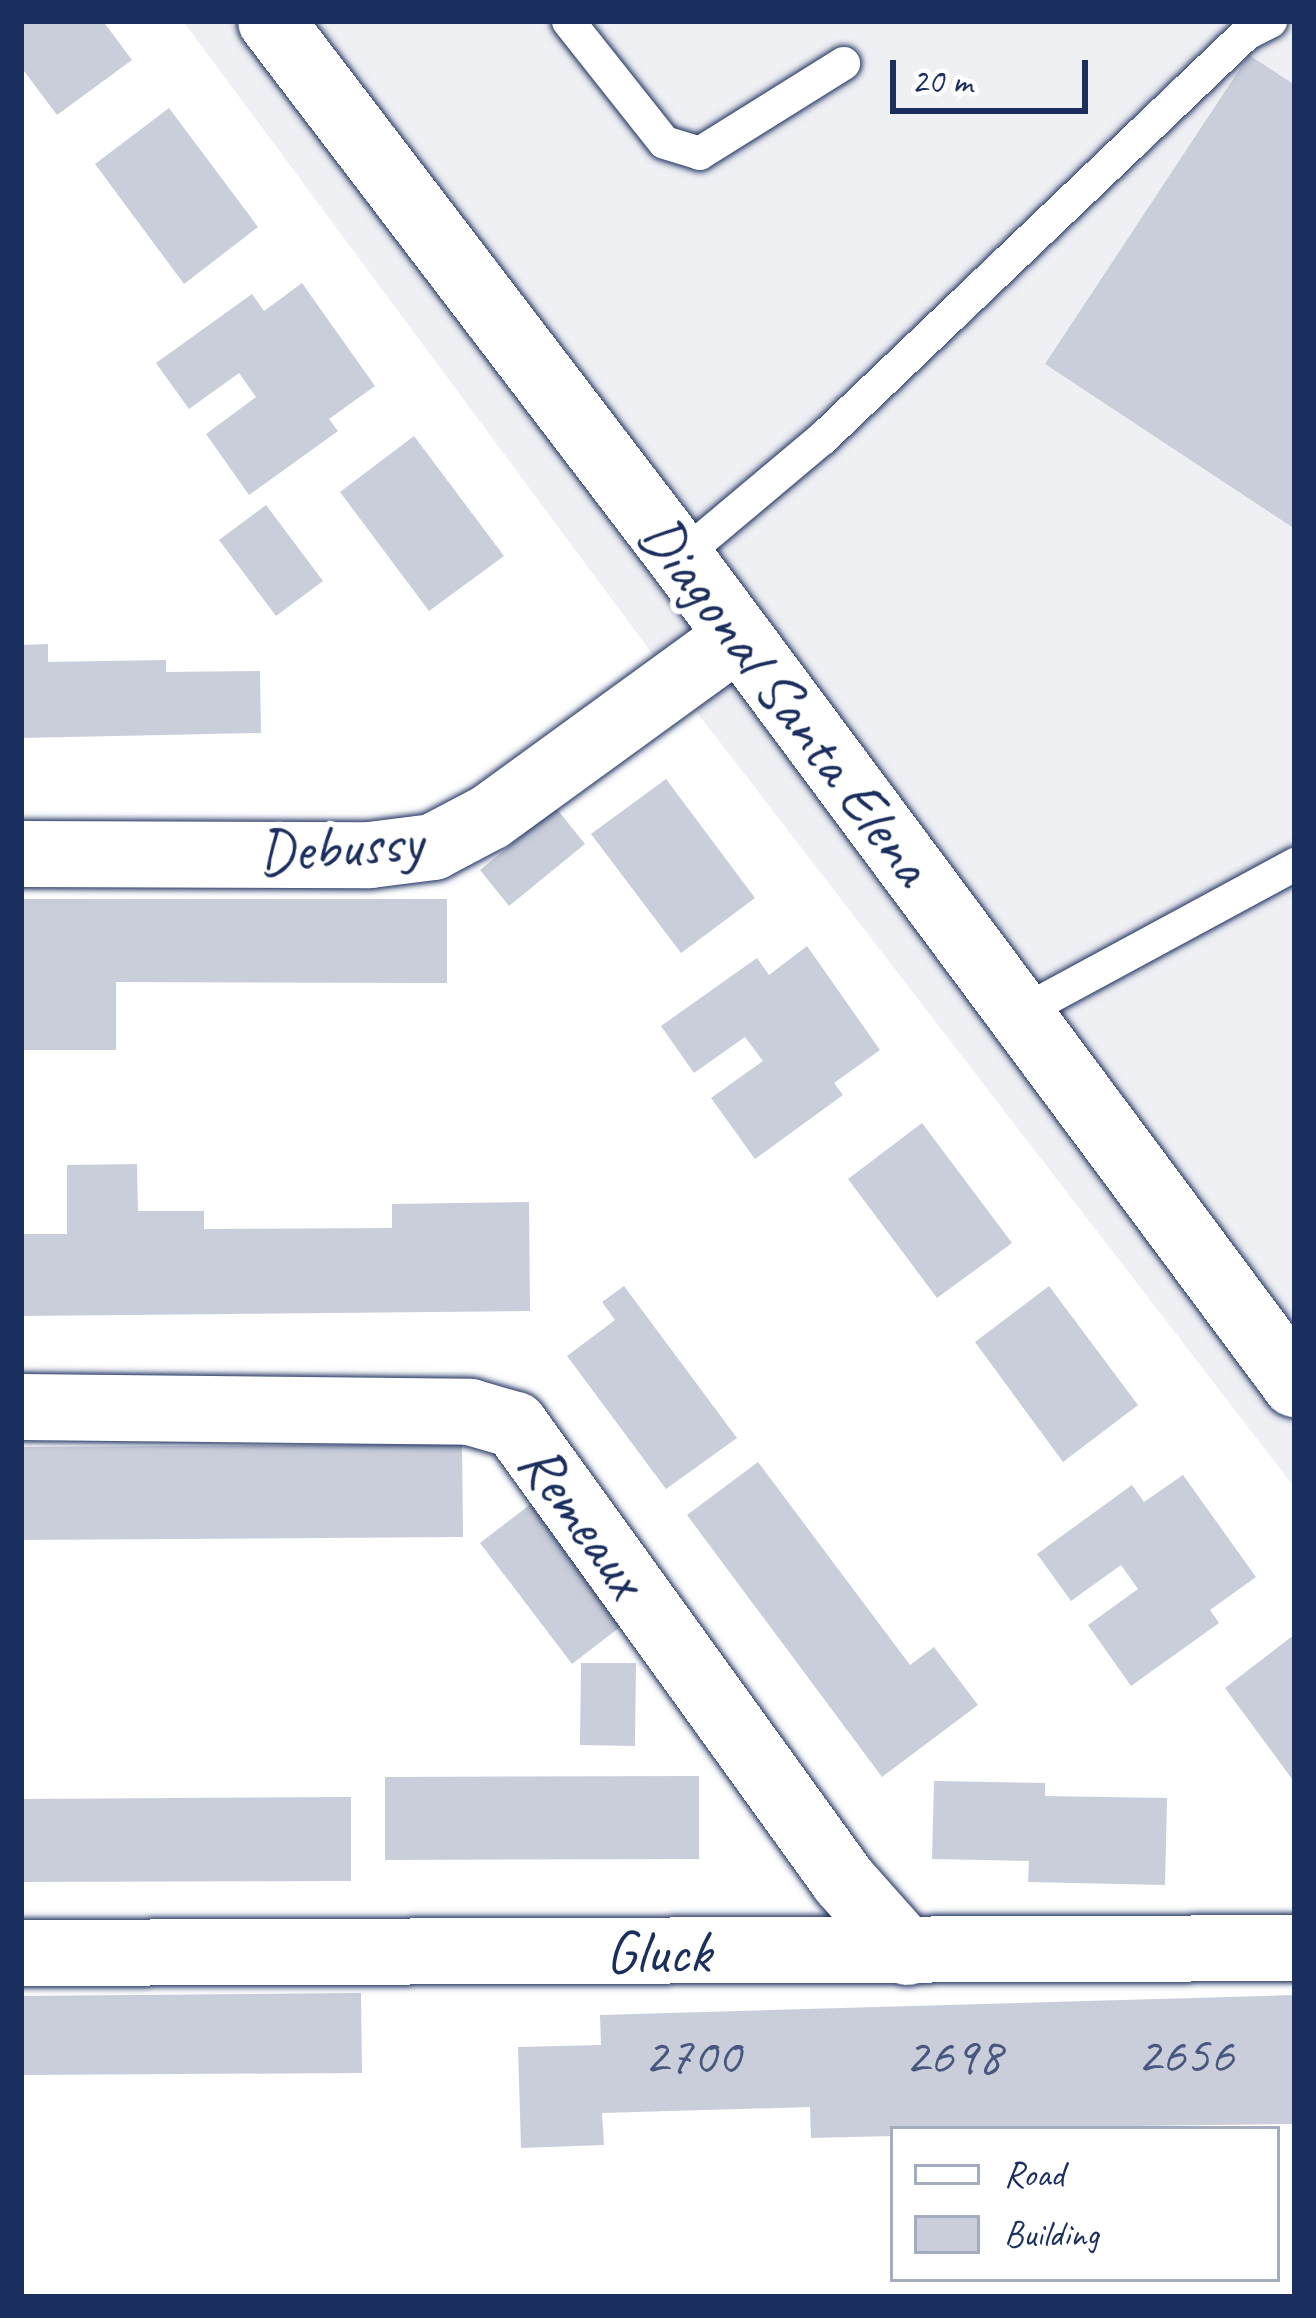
<!DOCTYPE html>
<style>
body{margin:0}
#map{position:relative;width:1316px;height:2318px;overflow:hidden;background:#fff;font-family:Caveat,sans-serif}
div>[style]{position:absolute}
.built>*{inset:0;background:#eff0f4}
.building>*{inset:0;background:#caceda}
.roads{filter:drop-shadow(0 0 3px #1b2f5e) drop-shadow(0 0 3px #1b2f5e)}
.lane>*{height:33px;margin:-16.5px;padding:0 16.5px;transform-origin:16.5px;border-radius:16.5px;background:#fff}
.street>*{height:66px;margin:-33px;padding:0 33px;transform-origin:33px;border-radius:33px;background:#fff}
.secondary>*{height:66px;margin:-33px;padding:0 33px;transform-origin:33px;border-radius:33px;background:#fff}
span{translate:-50% -50%;white-space:nowrap;text-align:center;line-height:1.15;-webkit-text-stroke:12px #fff;paint-order:stroke}
.number-label{font-size:54px;color:#47577d}
.number-label span{-webkit-text-stroke-width:0}
.street-label{font-size:60px;color:#1b2f5e}
.frame{position:absolute;inset:0;border:24px solid #1b2f5e;pointer-events:none}
.legend{position:absolute;left:890px;top:2126px;width:390px;height:156px;box-sizing:border-box;background:#fff;border:3px solid #a4acbf;margin:0;padding:15px 21px;list-style:none;font-size:36px;color:#1b2f5e}
.legend li{display:flex;align-items:center;gap:24px;height:60px}
.legend b{width:60px;border:3px solid #a4acbf}
.scale{position:absolute;left:890px;top:60px;width:198px;height:54px;box-sizing:border-box;border:6px solid #1b2f5e;border-top:0;padding-left:15px;font-size:36px;line-height:42px;white-space:nowrap;color:#1b2f5e;-webkit-text-stroke:9px #fff;paint-order:stroke}
</style>
<div id="map">
<div class="built">
<div style="clip-path:polygon(183px 21px,1295px 21px,1295px 1488px,662px 667px)"></div>
</div>
<div class="building">
<div style="clip-path:polygon(21px 21px,103px 21px,132px 60px,57px 115px,21px 67px)"></div>
<div style="clip-path:polygon(1249px 55px,1295px 85px,1295px 529px,1045px 364px)"></div>
<div style="clip-path:polygon(169px 108px,258px 227px,184px 284px,95px 164px)"></div>
<div style="clip-path:polygon(302px 283px,375px 386px,329px 419px,338px 431px,249px 495px,206px 434px,256px 397px,239px 373px,189px 409px,156px 363px,252px 294px,264px 311px)"></div>
<div style="clip-path:polygon(414px 436px,504px 556px,429px 611px,340px 492px)"></div>
<div style="clip-path:polygon(266px 505px,323px 581px,276px 616px,219px 540px)"></div>
<div style="clip-path:polygon(48px 644px,48px 662px,166px 660px,166px 672px,260px 671px,261px 733px,21px 738px,21px 645px)"></div>
<div style="clip-path:polygon(666px 779px,755px 898px,681px 953px,591px 834px)"></div>
<div style="clip-path:polygon(556px 808px,585px 844px,509px 906px,480px 870px)"></div>
<div style="clip-path:polygon(21px 899px,447px 899px,447px 983px,116px 982px,116px 1050px,21px 1050px)"></div>
<div style="clip-path:polygon(807px 946px,880px 1050px,834px 1083px,843px 1095px,755px 1159px,711px 1098px,763px 1061px,745px 1037px,694px 1073px,661px 1026px,757px 958px,769px 975px)"></div>
<div style="clip-path:polygon(922px 1123px,1012px 1243px,937px 1298px,848px 1179px)"></div>
<div style="clip-path:polygon(137px 1164px,138px 1211px,204px 1211px,204px 1229px,392px 1228px,392px 1204px,529px 1202px,530px 1311px,21px 1316px,21px 1234px,67px 1234px,67px 1165px)"></div>
<div style="clip-path:polygon(624px 1286px,737px 1438px,666px 1489px,567px 1356px,615px 1320px,602px 1302px)"></div>
<div style="clip-path:polygon(1049px 1286px,1138px 1405px,1063px 1462px,975px 1342px)"></div>
<div style="clip-path:polygon(462px 1444px,463px 1537px,21px 1540px,21px 1447px)"></div>
<div style="clip-path:polygon(758px 1462px,910px 1665px,934px 1647px,978px 1705px,882px 1777px,687px 1515px)"></div>
<div style="clip-path:polygon(1183px 1475px,1256px 1577px,1210px 1610px,1219px 1623px,1131px 1686px,1088px 1625px,1138px 1589px,1121px 1565px,1071px 1601px,1037px 1554px,1132px 1485px,1144px 1502px)"></div>
<div style="clip-path:polygon(532px 1503px,624px 1624px,572px 1664px,480px 1543px)"></div>
<div style="clip-path:polygon(1295px 1634px,1295px 1783px,1225px 1688px)"></div>
<div style="clip-path:polygon(581px 1663px,636px 1663px,635px 1746px,580px 1745px)"></div>
<div style="clip-path:polygon(699px 1776px,699px 1859px,385px 1860px,385px 1777px)"></div>
<div style="clip-path:polygon(934px 1781px,1045px 1783px,1045px 1796px,1167px 1798px,1165px 1885px,1028px 1882px,1029px 1861px,932px 1859px)"></div>
<div style="clip-path:polygon(351px 1797px,351px 1881px,21px 1882px,21px 1799px)"></div>
<div style="clip-path:polygon(361px 1993px,362px 2073px,21px 2075px,21px 1996px)"></div>
<div style="clip-path:polygon(1295px 1995px,1295px 2124px,893px 2129px,893px 2136px,811px 2138px,810px 2107px,602px 2113px,604px 2145px,521px 2148px,518px 2047px,601px 2045px,600px 2015px)"></div>
</div>
<div class="roads">
<div class="lane">
<div style="left:568px;top:21px;width:154px;rotate:51.6deg"></div>
<div style="left:664px;top:142px;width:37px;rotate:17deg"></div>
<div style="left:699px;top:153px;width:170px;rotate:-32deg"></div>
<div style="left:680px;top:557px;width:185px;rotate:-40deg"></div>
<div style="left:822px;top:438px;width:586px;rotate:-43.69deg"></div>
<div style="left:1246px;top:33px;width:27px;rotate:-27deg"></div>
<div style="left:1019px;top:1013px;width:314px;rotate:-28.4deg"></div>
</div>
<div class="street">
<div style="left:21px;top:854px;width:349px;rotate:0.2deg"></div>
<div style="left:370px;top:855px;width:64px;rotate:-7.2deg"></div>
<div style="left:433px;top:847px;width:64px;rotate:-27.8deg"></div>
<div style="left:490px;top:817px;width:306px;rotate:-36deg"></div>
<div style="left:21px;top:1407px;width:449px;rotate:0.6deg"></div>
<div style="left:470px;top:1412px;width:47px;rotate:16.1deg"></div>
<div style="left:515px;top:1425px;width:562px;rotate:54.19deg"></div>
<div style="left:844px;top:1881px;width:95px;rotate:48.4deg"></div>
<div style="left:21px;top:1953px;width:1274px;rotate:-0.22deg"></div>
</div>
<div class="secondary">
<div style="left:271px;top:21px;width:674px;rotate:52.65deg"></div>
<div style="left:680px;top:557px;width:1031px;rotate:53.36deg"></div>
</div>
</div>
<div class="number-label">
<span style="left:1185px;top:2054px">2656</span>
<span style="left:692px;top:2055px">2700</span>
<span style="left:953px;top:2055px">2698</span>
</div>
<div class="street-label">
<span style="left:786px;top:700px;rotate:53deg">Diagonal Santa Elena</span>
<span style="left:340px;top:847px;rotate:-4deg">Debussy</span>
<span style="left:583px;top:1520px;rotate:54deg">Remeaux</span>
<span style="left:658px;top:1952px">Gluck</span>
</div>
<div class="frame"></div>
<ul class="legend">
<li><b style="height:15px;background:#fff"></b>Road</li>
<li><b style="height:33px;background:#caceda"></b>Building</li>
</ul>
<div class="scale">20 m</div>
</div>
